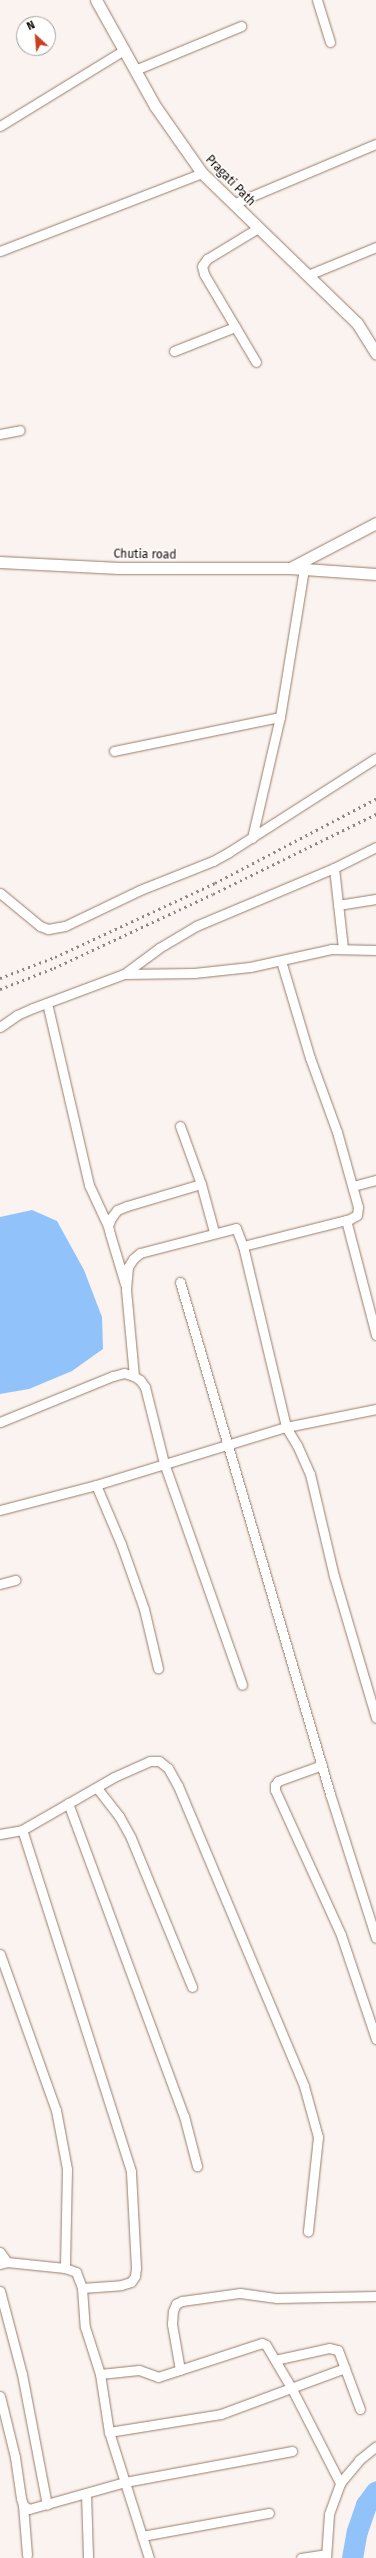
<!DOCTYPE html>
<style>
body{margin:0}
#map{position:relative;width:376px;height:2558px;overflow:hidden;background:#faf3ef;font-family:"Fira Sans",sans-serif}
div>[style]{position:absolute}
.water>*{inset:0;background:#91c3fa}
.river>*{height:21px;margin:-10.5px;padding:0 10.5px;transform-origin:10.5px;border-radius:10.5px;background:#91c3fa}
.roads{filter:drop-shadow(0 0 1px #9a7b6a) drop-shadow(0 0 1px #9a7b6a)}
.minor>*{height:9px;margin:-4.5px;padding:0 4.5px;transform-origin:4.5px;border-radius:4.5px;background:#fff}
.tertiary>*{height:11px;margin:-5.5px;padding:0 5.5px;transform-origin:5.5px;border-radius:5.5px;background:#fff}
.rail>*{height:3px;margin-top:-1.5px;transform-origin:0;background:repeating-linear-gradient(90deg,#8f8682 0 2px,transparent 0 6px)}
span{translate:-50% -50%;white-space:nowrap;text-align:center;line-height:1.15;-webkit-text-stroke:3px #fff;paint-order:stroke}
.street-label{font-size:12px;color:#140904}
.north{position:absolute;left:16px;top:16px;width:40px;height:40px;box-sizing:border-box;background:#fff;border:1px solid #a19d9b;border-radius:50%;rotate:334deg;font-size:11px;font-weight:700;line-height:16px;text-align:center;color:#140904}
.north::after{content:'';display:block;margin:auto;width:14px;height:18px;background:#c93f20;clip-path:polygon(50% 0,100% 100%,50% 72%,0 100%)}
</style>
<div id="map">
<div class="water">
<div style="clip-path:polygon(32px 1210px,57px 1221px,84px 1270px,102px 1317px,103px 1349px,72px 1371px,29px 1389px,0 1394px,0 1217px)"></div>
</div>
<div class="river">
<div style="left:352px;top:2558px;width:27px;rotate:-80deg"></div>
<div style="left:357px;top:2531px;width:28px;rotate:-71deg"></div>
<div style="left:366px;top:2505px;width:17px;rotate:-54deg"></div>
</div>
<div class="roads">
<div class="minor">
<div style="left:317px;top:0;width:44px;rotate:72.8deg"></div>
<div style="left:135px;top:70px;width:115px;rotate:-22.5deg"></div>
<div style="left:0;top:126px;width:145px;rotate:-31.5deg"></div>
<div style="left:233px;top:204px;width:155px;rotate:-22.8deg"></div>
<div style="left:0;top:251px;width:217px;rotate:-21.1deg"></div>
<div style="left:308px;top:275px;width:74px;rotate:-22.4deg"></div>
<div style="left:174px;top:351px;width:66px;rotate:-21.5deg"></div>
<div style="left:256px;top:362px;width:102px;rotate:-120.6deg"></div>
<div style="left:204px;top:274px;width:8px;rotate:-104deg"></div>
<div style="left:202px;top:266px;width:9px;rotate:-54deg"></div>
<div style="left:207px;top:259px;width:60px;rotate:-31.3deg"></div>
<div style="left:0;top:434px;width:20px;rotate:-11deg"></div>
<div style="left:114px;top:751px;width:169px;rotate:-11.6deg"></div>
<div style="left:252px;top:838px;width:124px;rotate:-77deg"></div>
<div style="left:280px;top:717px;width:150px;rotate:-80.8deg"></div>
<div style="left:334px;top:868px;width:81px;rotate:83.6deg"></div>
<div style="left:0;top:893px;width:52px;rotate:39.5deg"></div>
<div style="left:40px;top:926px;width:9px;rotate:21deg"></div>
<div style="left:48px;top:929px;width:17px;rotate:-10deg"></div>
<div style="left:65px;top:926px;width:83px;rotate:-25.6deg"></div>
<div style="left:140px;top:890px;width:79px;rotate:-21.7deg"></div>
<div style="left:213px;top:861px;width:18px;rotate:-29deg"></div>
<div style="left:229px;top:852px;width:174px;rotate:-32.6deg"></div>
<div style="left:338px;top:905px;width:38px;rotate:-9deg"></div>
<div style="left:124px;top:974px;width:70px;rotate:-0.8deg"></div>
<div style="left:194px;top:973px;width:56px;rotate:-6.1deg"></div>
<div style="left:250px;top:967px;width:83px;rotate:-12.5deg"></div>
<div style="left:331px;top:949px;width:45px;rotate:1.3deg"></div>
<div style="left:47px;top:1003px;width:187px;rotate:77deg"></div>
<div style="left:89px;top:1185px;width:45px;rotate:65.1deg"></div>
<div style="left:0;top:1027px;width:21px;rotate:-35deg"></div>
<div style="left:17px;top:1015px;width:17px;rotate:-24deg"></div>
<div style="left:33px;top:1008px;width:97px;rotate:-20.5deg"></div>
<div style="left:124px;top:974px;width:44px;rotate:-36.6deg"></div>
<div style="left:159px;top:948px;width:43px;rotate:-30.7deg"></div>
<div style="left:196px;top:926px;width:150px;rotate:-22.8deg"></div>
<div style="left:334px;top:868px;width:47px;rotate:-26.6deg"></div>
<div style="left:180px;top:1126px;width:62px;rotate:70.1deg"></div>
<div style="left:201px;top:1184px;width:50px;rotate:74.8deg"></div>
<div style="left:353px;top:1186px;width:24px;rotate:-15deg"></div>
<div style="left:346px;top:1220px;width:119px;rotate:75.4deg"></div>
<div style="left:243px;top:1246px;width:110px;rotate:-14.2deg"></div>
<div style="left:350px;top:1219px;width:8px;rotate:-30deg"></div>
<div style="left:357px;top:1215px;width:8px;rotate:-83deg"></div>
<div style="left:358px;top:1207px;width:78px;rotate:-105.6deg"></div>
<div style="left:337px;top:1132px;width:79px;rotate:-110deg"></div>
<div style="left:310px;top:1058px;width:101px;rotate:-106.6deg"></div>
<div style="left:180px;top:1282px;width:534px;rotate:73.67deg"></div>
<div style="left:330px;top:1794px;width:151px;rotate:72.3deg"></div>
<div style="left:125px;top:1284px;width:52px;rotate:-106.7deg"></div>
<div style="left:110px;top:1234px;width:8px;rotate:-104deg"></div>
<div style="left:108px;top:1226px;width:9px;rotate:-69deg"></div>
<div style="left:111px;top:1218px;width:10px;rotate:-53deg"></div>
<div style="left:117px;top:1210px;width:11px;rotate:-22deg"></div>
<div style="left:127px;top:1206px;width:77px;rotate:-16.6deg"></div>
<div style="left:134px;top:1376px;width:87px;rotate:-95.3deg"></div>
<div style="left:126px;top:1289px;width:22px;rotate:-85deg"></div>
<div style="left:128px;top:1267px;width:9px;rotate:-58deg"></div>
<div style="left:133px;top:1259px;width:9px;rotate:-41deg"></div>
<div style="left:140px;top:1253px;width:99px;rotate:-14.6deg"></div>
<div style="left:236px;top:1228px;width:19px;rotate:69deg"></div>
<div style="left:243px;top:1246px;width:186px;rotate:76.6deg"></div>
<div style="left:286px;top:1427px;width:21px;rotate:59deg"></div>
<div style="left:297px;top:1445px;width:32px;rotate:66deg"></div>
<div style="left:310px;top:1474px;width:105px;rotate:76.8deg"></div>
<div style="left:334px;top:1576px;width:148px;rotate:73.5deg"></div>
<div style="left:0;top:1422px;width:122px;rotate:-22.2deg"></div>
<div style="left:113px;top:1376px;width:11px;rotate:-15deg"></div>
<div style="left:124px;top:1373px;width:10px;rotate:17deg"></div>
<div style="left:134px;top:1376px;width:7px;rotate:34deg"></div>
<div style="left:140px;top:1380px;width:9px;rotate:54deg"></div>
<div style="left:145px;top:1387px;width:78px;rotate:76deg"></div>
<div style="left:164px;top:1463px;width:235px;rotate:70.6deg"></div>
<div style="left:96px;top:1485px;width:64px;rotate:67deg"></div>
<div style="left:121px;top:1544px;width:69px;rotate:70.5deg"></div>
<div style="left:144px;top:1609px;width:61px;rotate:76.7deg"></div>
<div style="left:0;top:1510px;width:99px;rotate:-14.6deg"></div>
<div style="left:96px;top:1485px;width:199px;rotate:-17deg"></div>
<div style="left:286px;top:1427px;width:92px;rotate:-11.3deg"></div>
<div style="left:0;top:1584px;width:16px;rotate:-15deg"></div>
<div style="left:322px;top:1765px;width:47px;rotate:160deg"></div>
<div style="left:278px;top:1781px;width:5px;rotate:127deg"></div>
<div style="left:275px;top:1785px;width:5px;rotate:90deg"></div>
<div style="left:275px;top:1790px;width:159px;rotate:65.5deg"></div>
<div style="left:341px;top:1935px;width:110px;rotate:71.4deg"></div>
<div style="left:97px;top:1788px;width:36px;rotate:52deg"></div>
<div style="left:119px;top:1816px;width:25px;rotate:61deg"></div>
<div style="left:131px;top:1838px;width:161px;rotate:67.7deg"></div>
<div style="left:68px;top:1803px;width:334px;rotate:69.7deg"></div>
<div style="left:184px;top:2116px;width:52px;rotate:75.4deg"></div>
<div style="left:0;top:1834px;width:22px;rotate:-10deg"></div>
<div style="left:22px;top:1830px;width:106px;rotate:-29.9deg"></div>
<div style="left:114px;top:1777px;width:39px;rotate:-24deg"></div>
<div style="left:150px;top:1761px;width:9px"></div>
<div style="left:159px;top:1761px;width:11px;rotate:38deg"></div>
<div style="left:168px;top:1768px;width:21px;rotate:61deg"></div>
<div style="left:178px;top:1786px;width:325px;rotate:67.2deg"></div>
<div style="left:304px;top:2086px;width:53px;rotate:74.6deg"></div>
<div style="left:318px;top:2137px;width:95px;rotate:96.1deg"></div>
<div style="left:0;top:1954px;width:166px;rotate:70.3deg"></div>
<div style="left:56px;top:2110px;width:60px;rotate:79.4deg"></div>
<div style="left:67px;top:2169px;width:99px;rotate:91.2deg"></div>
<div style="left:0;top:2252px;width:12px;rotate:55deg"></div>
<div style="left:0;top:2264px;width:7px;rotate:-16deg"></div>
<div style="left:7px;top:2262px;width:58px;rotate:5.9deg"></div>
<div style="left:65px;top:2268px;width:12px;rotate:20deg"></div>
<div style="left:76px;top:2272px;width:17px;rotate:69deg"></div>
<div style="left:82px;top:2288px;width:39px;rotate:-4deg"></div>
<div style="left:121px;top:2285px;width:10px;rotate:-17deg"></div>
<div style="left:131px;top:2282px;width:7px;rotate:-56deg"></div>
<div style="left:135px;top:2276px;width:8px;rotate:-83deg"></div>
<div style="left:136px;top:2268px;width:97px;rotate:-93deg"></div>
<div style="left:131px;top:2171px;width:358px;rotate:-107.7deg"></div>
<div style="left:82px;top:2288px;width:39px;rotate:86deg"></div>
<div style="left:85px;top:2327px;width:49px;rotate:72.3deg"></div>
<div style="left:100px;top:2374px;width:59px;rotate:81.2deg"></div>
<div style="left:109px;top:2432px;width:132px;rotate:72.4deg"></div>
<div style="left:0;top:2291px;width:86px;rotate:75.2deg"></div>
<div style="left:22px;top:2374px;width:133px;rotate:79.2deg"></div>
<div style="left:275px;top:2360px;width:55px;rotate:-12.5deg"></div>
<div style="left:329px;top:2348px;width:9px;rotate:13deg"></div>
<div style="left:338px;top:2350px;width:63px;rotate:69.6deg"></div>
<div style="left:180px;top:2370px;width:47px;rotate:-99.9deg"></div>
<div style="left:172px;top:2324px;width:13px;rotate:-86deg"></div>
<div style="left:173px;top:2311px;width:8px;rotate:-67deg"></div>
<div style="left:176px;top:2304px;width:7px;rotate:-27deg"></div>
<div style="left:182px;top:2301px;width:59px;rotate:-7.9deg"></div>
<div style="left:240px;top:2293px;width:37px;rotate:8deg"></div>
<div style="left:277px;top:2298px;width:99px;rotate:-1.2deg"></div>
<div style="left:100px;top:2374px;width:39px;rotate:-6deg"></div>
<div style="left:139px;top:2370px;width:20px;rotate:20deg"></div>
<div style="left:158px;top:2377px;width:109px;rotate:-18.1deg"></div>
<div style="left:262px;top:2343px;width:4px;rotate:27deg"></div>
<div style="left:266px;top:2345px;width:51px;rotate:59.4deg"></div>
<div style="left:292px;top:2389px;width:106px;rotate:62.9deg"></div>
<div style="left:0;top:2396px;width:63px;rotate:76.2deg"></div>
<div style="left:15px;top:2457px;width:41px;rotate:81.7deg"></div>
<div style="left:21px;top:2498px;width:7px;rotate:74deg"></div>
<div style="left:23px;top:2505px;width:7px;rotate:34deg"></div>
<div style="left:29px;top:2509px;width:100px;rotate:-15.7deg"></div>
<div style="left:125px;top:2482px;width:170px;rotate:-10.5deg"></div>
<div style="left:109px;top:2432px;width:113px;rotate:-9.1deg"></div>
<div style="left:221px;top:2414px;width:132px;rotate:-20.4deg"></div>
<div style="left:86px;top:2493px;width:65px;rotate:88.2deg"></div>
<div style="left:23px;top:2505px;width:50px;rotate:85.4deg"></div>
<div style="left:142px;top:2536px;width:129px;rotate:-10.3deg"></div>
<div style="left:301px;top:2558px;width:25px;rotate:-9deg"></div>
<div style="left:326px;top:2558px;width:44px;rotate:-86.1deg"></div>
<div style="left:329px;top:2514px;width:33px;rotate:-70deg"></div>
<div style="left:340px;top:2483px;width:30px;rotate:-50deg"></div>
<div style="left:359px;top:2460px;width:22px;rotate:-39deg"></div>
</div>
<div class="tertiary">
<div style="left:96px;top:0;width:121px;rotate:60.9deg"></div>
<div style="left:155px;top:106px;width:82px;rotate:55deg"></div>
<div style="left:202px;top:173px;width:216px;rotate:44.1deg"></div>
<div style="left:357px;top:323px;width:36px;rotate:58deg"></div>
<div style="left:0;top:562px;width:119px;rotate:2.9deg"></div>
<div style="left:119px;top:568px;width:171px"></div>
<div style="left:290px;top:568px;width:86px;rotate:4deg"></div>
<div style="left:290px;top:568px;width:97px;rotate:-27.6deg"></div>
</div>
</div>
<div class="rail">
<div style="left:0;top:978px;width:59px;rotate:-20.9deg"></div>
<div style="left:55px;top:957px;width:176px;rotate:-24.8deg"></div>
<div style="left:215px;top:883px;width:182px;rotate:-27.6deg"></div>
<div style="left:0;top:989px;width:58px;rotate:-21.3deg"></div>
<div style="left:54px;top:968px;width:175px;rotate:-25deg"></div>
<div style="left:213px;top:894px;width:182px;rotate:-26.1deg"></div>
</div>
<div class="street-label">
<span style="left:230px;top:181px;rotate:46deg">Pragati Path</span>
<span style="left:145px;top:555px;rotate:1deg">Chutia road</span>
</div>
<div class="north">N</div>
</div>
